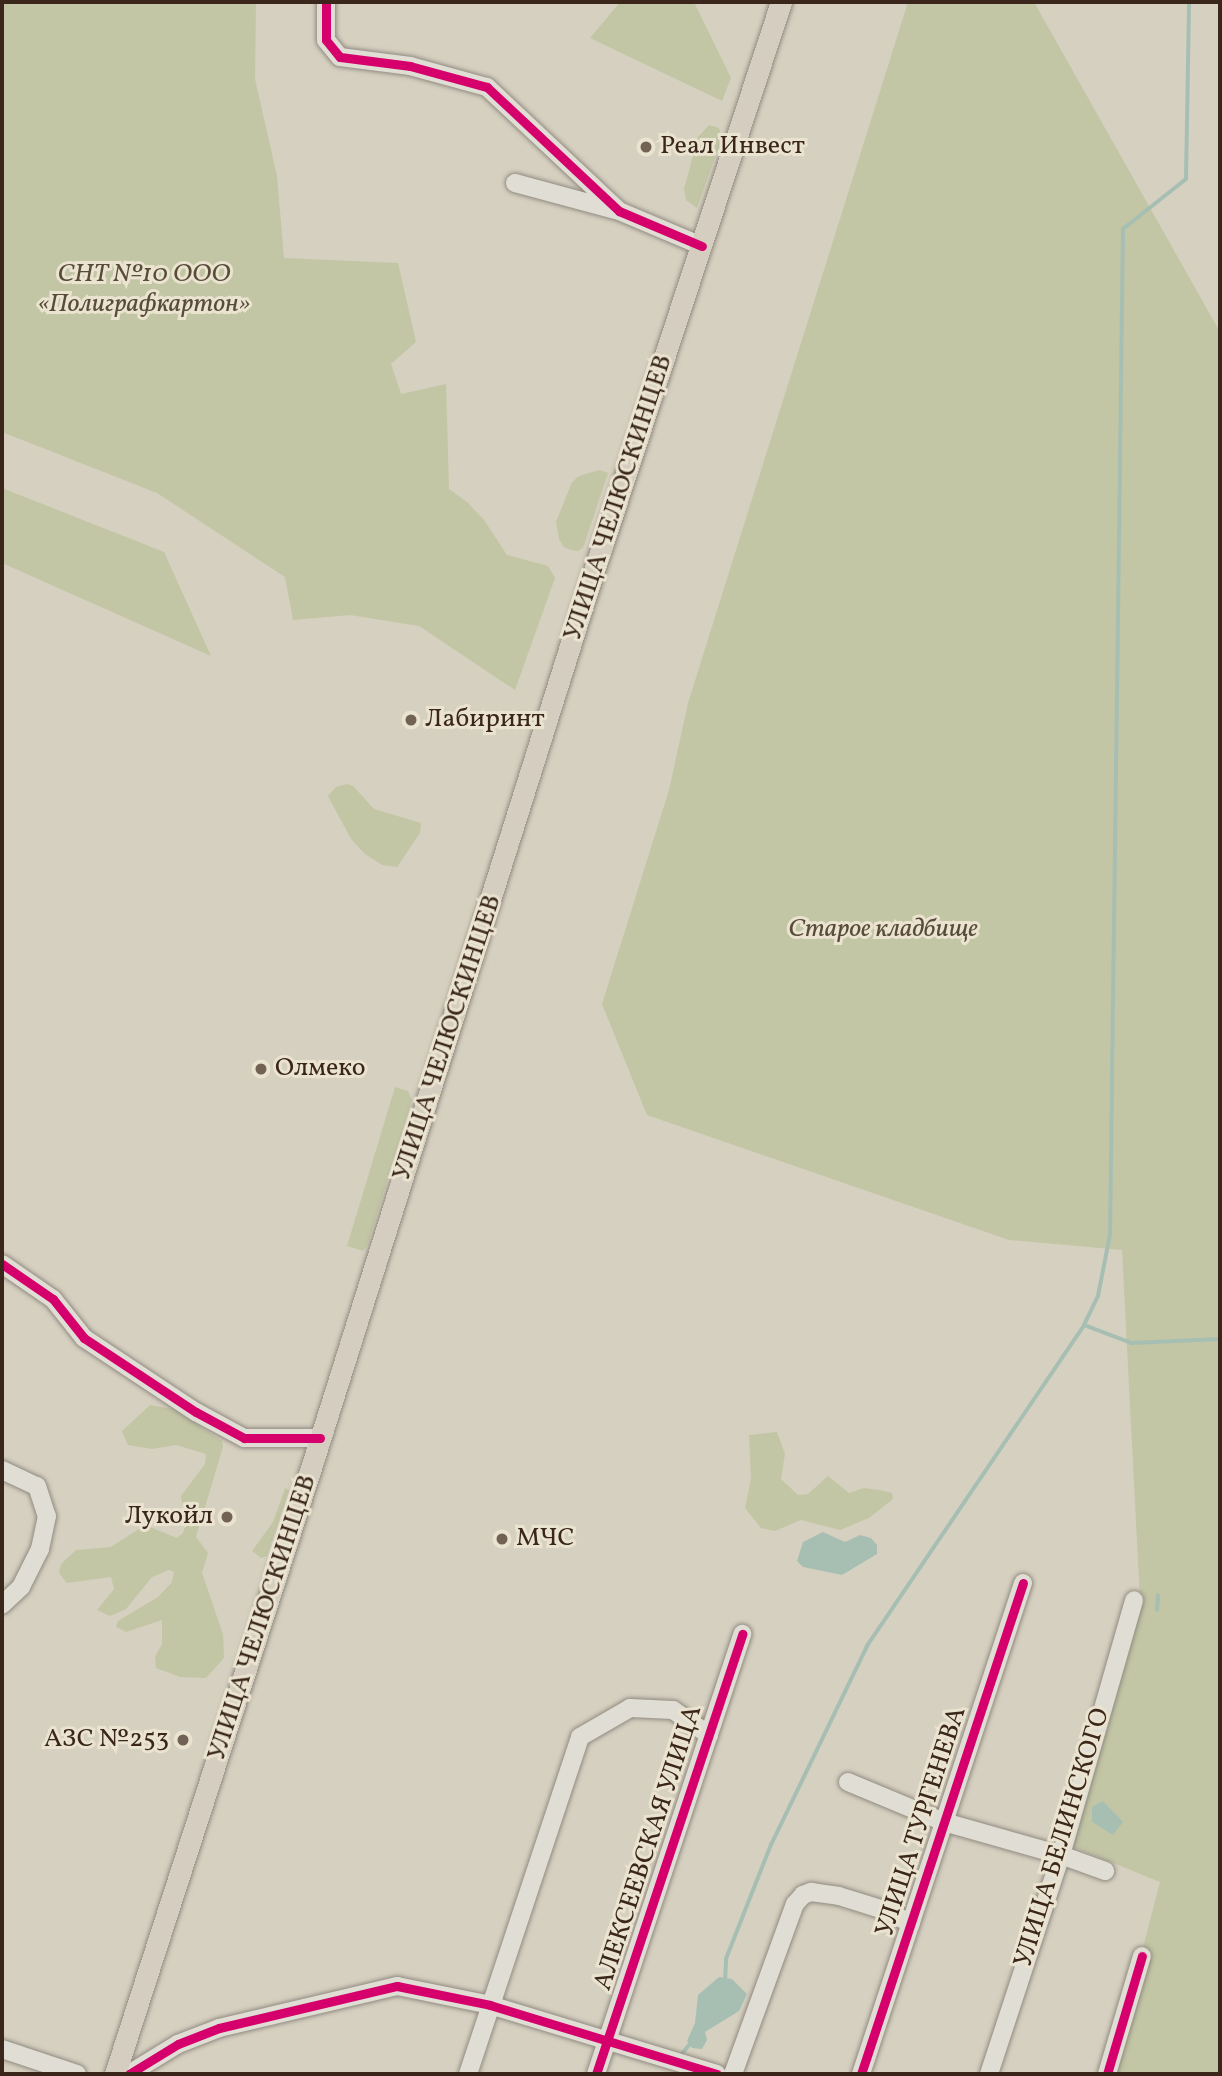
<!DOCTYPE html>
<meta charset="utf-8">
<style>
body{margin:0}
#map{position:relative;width:1222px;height:2076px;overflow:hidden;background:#d6d0c0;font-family:Vollkorn,serif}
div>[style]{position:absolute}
.green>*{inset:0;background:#c2c6a4}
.water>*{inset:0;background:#a7bfb3}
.stream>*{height:3.5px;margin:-1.75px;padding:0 1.75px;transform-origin:1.75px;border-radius:1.75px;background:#a7bfb3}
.roads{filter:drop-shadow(0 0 2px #918b81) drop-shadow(0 0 2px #918b81)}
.minor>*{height:18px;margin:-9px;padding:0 9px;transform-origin:9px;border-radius:9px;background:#e0ddd4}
.major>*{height:21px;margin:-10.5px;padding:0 10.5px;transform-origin:10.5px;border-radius:10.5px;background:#d4cdc0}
.cycleway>*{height:9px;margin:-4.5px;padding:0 4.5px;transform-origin:4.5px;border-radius:4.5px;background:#d6006c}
.dots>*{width:19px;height:19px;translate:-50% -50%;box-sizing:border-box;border:4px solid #eae3d0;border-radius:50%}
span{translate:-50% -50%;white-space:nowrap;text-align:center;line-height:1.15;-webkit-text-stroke:6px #eae3d0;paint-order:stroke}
.poi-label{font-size:26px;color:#3a261b}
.left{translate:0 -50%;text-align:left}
.right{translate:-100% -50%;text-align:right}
.park-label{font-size:26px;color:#584c38;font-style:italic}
.street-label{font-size:26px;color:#3a261b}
.frame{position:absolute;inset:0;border:4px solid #3a261b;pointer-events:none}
</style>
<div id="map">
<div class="green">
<div style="clip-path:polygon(2px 2px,256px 2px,255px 79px,277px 176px,284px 258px,398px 263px,416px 342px,391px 364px,401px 394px,446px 384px,449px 489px,467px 502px,484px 520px,507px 555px,548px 566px,555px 578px,515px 690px,419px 626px,350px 615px,293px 620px,285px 577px,157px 493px,2px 432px)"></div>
<div style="clip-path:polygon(620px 2px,694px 2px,731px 78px,722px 101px,590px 38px)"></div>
<div style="clip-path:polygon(908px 2px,1034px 2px,1220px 332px,1220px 2074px,1110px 2074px,1160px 1882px,1069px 1845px,1140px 1600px,1122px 1250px,1009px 1240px,647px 1115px,602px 1004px,669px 790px,688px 703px)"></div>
<div style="clip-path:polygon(709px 125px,719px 128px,722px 137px,697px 208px,686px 200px,684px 189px,698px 137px)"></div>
<div style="clip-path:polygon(599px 470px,608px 473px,583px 548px,578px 551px,571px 550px,564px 547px,559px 539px,556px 522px,572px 482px,579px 476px)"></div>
<div style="clip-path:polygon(2px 488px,164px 552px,211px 656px,2px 563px)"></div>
<div style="clip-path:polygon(347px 784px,353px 786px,374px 809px,421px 823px,420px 833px,397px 867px,382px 865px,365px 854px,351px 839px,328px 796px,336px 787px)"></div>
<div style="clip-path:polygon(395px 1087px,408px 1091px,412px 1100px,368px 1243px,363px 1251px,347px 1246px)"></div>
<div style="clip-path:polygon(150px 1405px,173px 1409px,222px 1441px,223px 1447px,196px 1537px,208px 1553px,202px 1573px,223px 1634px,224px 1658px,206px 1678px,180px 1677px,156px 1668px,155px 1657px,162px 1644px,162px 1620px,126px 1632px,116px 1627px,118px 1621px,158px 1597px,172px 1582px,174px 1572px,169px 1570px,152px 1577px,126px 1609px,110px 1616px,97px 1610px,114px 1589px,111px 1577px,67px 1583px,59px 1573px,61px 1564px,76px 1550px,111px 1547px,145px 1525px,177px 1538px,183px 1533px,186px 1523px,181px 1496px,205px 1464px,206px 1454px,176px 1445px,152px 1449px,128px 1445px,122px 1431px)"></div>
<div style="clip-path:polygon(777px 1432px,785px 1454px,781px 1479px,798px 1495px,808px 1494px,828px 1476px,849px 1493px,864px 1488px,879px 1490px,892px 1493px,893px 1499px,869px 1518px,840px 1530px,801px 1520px,775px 1531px,761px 1528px,745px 1508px,751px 1479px,749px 1435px)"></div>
<div style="clip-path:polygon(285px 1488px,289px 1490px,267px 1556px,261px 1558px,252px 1551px,273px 1522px)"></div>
</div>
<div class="water">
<div style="clip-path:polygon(823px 1532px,845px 1542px,860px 1535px,871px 1538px,877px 1545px,877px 1554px,842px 1575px,803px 1567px,797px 1561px,803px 1542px)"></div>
<div style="clip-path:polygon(1103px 1801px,1123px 1822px,1113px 1835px,1092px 1822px,1092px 1807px)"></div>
<div style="clip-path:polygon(719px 1977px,732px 1979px,747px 1994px,739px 2011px,705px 2032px,707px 2040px,702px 2049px,692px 2048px,687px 2041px,695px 2023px,698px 1995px)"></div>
</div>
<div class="stream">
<div style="left:1084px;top:1325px;width:51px;rotate:20.6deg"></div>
<div style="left:1132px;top:1343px;width:88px;rotate:-2.6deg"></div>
<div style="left:1157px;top:1610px;width:14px;rotate:-86deg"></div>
<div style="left:725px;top:1981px;width:22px;rotate:-87deg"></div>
<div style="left:726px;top:1959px;width:123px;rotate:-68.5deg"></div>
<div style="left:771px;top:1845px;width:221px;rotate:-64.2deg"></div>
<div style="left:867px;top:1646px;width:387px;rotate:-55.9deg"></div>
<div style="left:1084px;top:1325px;width:32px;rotate:-64deg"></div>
<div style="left:1098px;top:1296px;width:62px;rotate:-78.9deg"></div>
<div style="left:1110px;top:1235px;width:1006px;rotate:-89.26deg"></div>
<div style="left:1123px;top:229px;width:80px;rotate:-38.4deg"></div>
<div style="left:1186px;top:179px;width:177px;rotate:-89deg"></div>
<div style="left:680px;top:2056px;width:17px;rotate:-50deg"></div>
</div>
<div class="roads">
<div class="minor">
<div style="left:326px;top:2px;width:38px;rotate:90deg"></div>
<div style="left:326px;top:40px;width:22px;rotate:51deg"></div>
<div style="left:340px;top:57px;width:71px;rotate:7.3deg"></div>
<div style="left:410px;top:66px;width:80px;rotate:15.3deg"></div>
<div style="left:487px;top:87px;width:181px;rotate:43.2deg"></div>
<div style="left:619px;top:211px;width:90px;rotate:22.9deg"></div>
<div style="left:515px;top:183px;width:104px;rotate:15.1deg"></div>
<div style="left:2px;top:1264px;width:62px;rotate:34.5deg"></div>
<div style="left:53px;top:1299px;width:50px;rotate:51.5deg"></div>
<div style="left:84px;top:1338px;width:134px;rotate:33.5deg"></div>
<div style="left:196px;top:1412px;width:55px;rotate:28.4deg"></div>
<div style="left:244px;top:1438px;width:76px"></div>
<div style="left:2px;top:1470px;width:38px;rotate:25deg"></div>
<div style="left:37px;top:1486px;width:32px;rotate:72deg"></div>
<div style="left:47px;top:1516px;width:34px;rotate:102deg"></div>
<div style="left:40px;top:1549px;width:42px;rotate:116.6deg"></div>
<div style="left:21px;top:1587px;width:26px;rotate:137deg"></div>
<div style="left:848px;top:1782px;width:104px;rotate:22.6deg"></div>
<div style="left:944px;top:1822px;width:122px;rotate:15.8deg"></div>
<div style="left:1061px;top:1855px;width:47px;rotate:20deg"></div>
<div style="left:2px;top:2049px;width:79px;rotate:18.4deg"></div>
<div style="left:129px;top:2074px;width:57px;rotate:-31.5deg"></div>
<div style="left:178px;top:2044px;width:44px;rotate:-21.3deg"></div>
<div style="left:219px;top:2028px;width:183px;rotate:-13.3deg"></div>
<div style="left:397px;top:1986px;width:95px;rotate:11.5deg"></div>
<div style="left:490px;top:2005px;width:237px;rotate:16.9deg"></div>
<div style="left:468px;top:2074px;width:355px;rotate:-71.6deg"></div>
<div style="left:580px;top:1737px;width:58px;rotate:-30.1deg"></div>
<div style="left:630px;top:1708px;width:43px;rotate:2.7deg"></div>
<div style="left:673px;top:1710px;width:44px;rotate:34.8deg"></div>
<div style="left:596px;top:2074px;width:464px;rotate:-71.6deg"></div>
<div style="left:733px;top:2074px;width:181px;rotate:-70deg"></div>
<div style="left:795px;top:1904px;width:12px;rotate:-48deg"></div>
<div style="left:803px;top:1895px;width:9px;rotate:-21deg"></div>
<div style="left:811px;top:1892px;width:28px;rotate:8deg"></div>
<div style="left:839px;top:1896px;width:50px;rotate:17.4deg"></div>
<div style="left:887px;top:1911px;width:27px;rotate:28deg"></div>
<div style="left:861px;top:2074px;width:517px;rotate:-71.74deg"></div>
<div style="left:989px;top:2074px;width:231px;rotate:-71.8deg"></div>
<div style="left:1061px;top:1855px;width:265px;rotate:-74deg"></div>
<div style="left:1107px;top:2074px;width:123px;rotate:-73.5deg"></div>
</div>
<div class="major">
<div style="left:115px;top:2074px;width:637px;rotate:-72.08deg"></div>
<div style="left:311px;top:1468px;width:925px;rotate:-72.51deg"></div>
<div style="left:589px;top:586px;width:615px;rotate:-71.8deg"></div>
</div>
</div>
<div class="cycleway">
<div style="left:326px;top:2px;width:38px;rotate:90deg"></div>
<div style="left:326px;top:40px;width:22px;rotate:51deg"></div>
<div style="left:340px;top:57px;width:71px;rotate:7.3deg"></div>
<div style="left:410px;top:66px;width:80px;rotate:15.3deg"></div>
<div style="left:487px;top:87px;width:181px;rotate:43.2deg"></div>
<div style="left:619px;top:211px;width:90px;rotate:22.9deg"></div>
<div style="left:2px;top:1264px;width:62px;rotate:34.5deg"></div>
<div style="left:53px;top:1299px;width:50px;rotate:51.5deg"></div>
<div style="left:84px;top:1338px;width:134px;rotate:33.5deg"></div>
<div style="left:196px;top:1412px;width:55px;rotate:28.4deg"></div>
<div style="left:244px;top:1438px;width:76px"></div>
<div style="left:129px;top:2074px;width:57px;rotate:-31.5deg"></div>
<div style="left:178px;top:2044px;width:44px;rotate:-21.3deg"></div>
<div style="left:219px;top:2028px;width:183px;rotate:-13.3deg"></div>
<div style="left:397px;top:1986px;width:95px;rotate:11.5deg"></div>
<div style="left:490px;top:2005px;width:237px;rotate:16.9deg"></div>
<div style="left:596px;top:2074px;width:464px;rotate:-71.6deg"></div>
<div style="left:861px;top:2074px;width:517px;rotate:-71.74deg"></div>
<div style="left:1107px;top:2074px;width:123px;rotate:-73.5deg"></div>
</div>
<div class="dots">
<div style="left:646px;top:147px;background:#716255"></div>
<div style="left:411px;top:720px;background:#716255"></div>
<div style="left:261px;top:1069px;background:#716255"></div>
<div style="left:227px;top:1517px;background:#716255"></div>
<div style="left:502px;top:1539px;background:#716255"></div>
<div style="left:183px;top:1740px;background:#716255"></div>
</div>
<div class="poi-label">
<span class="left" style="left:660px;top:147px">Реал Инвест</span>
<span class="left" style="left:425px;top:720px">Лабиринт</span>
<span class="left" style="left:275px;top:1069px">Олмеко</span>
<span class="right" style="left:213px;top:1517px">Лукойл</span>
<span class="left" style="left:516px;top:1539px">МЧС</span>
<span class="right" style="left:169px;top:1740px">АЗС №253</span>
</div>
<div class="park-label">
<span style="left:144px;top:290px">СНТ №10 ООО<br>«Полиграфкартон»</span>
<span style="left:883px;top:930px">Старое кладбище</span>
</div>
<div class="street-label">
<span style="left:619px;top:498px;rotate:-72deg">УЛИЦА ЧЕЛЮСКИНЦЕВ</span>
<span style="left:448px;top:1038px;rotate:-72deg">УЛИЦА ЧЕЛЮСКИНЦЕВ</span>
<span style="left:263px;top:1618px;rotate:-72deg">УЛИЦА ЧЕЛЮСКИНЦЕВ</span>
<span style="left:922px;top:1822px;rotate:-72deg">УЛИЦА ТУРГЕНЕВА</span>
<span style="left:1063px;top:1838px;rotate:-73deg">УЛИЦА БЕЛИНСКОГО</span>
<span style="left:649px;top:1848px;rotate:-72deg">АЛЕКСЕЕВСКАЯ УЛИЦА</span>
</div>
<div class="frame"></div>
</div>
